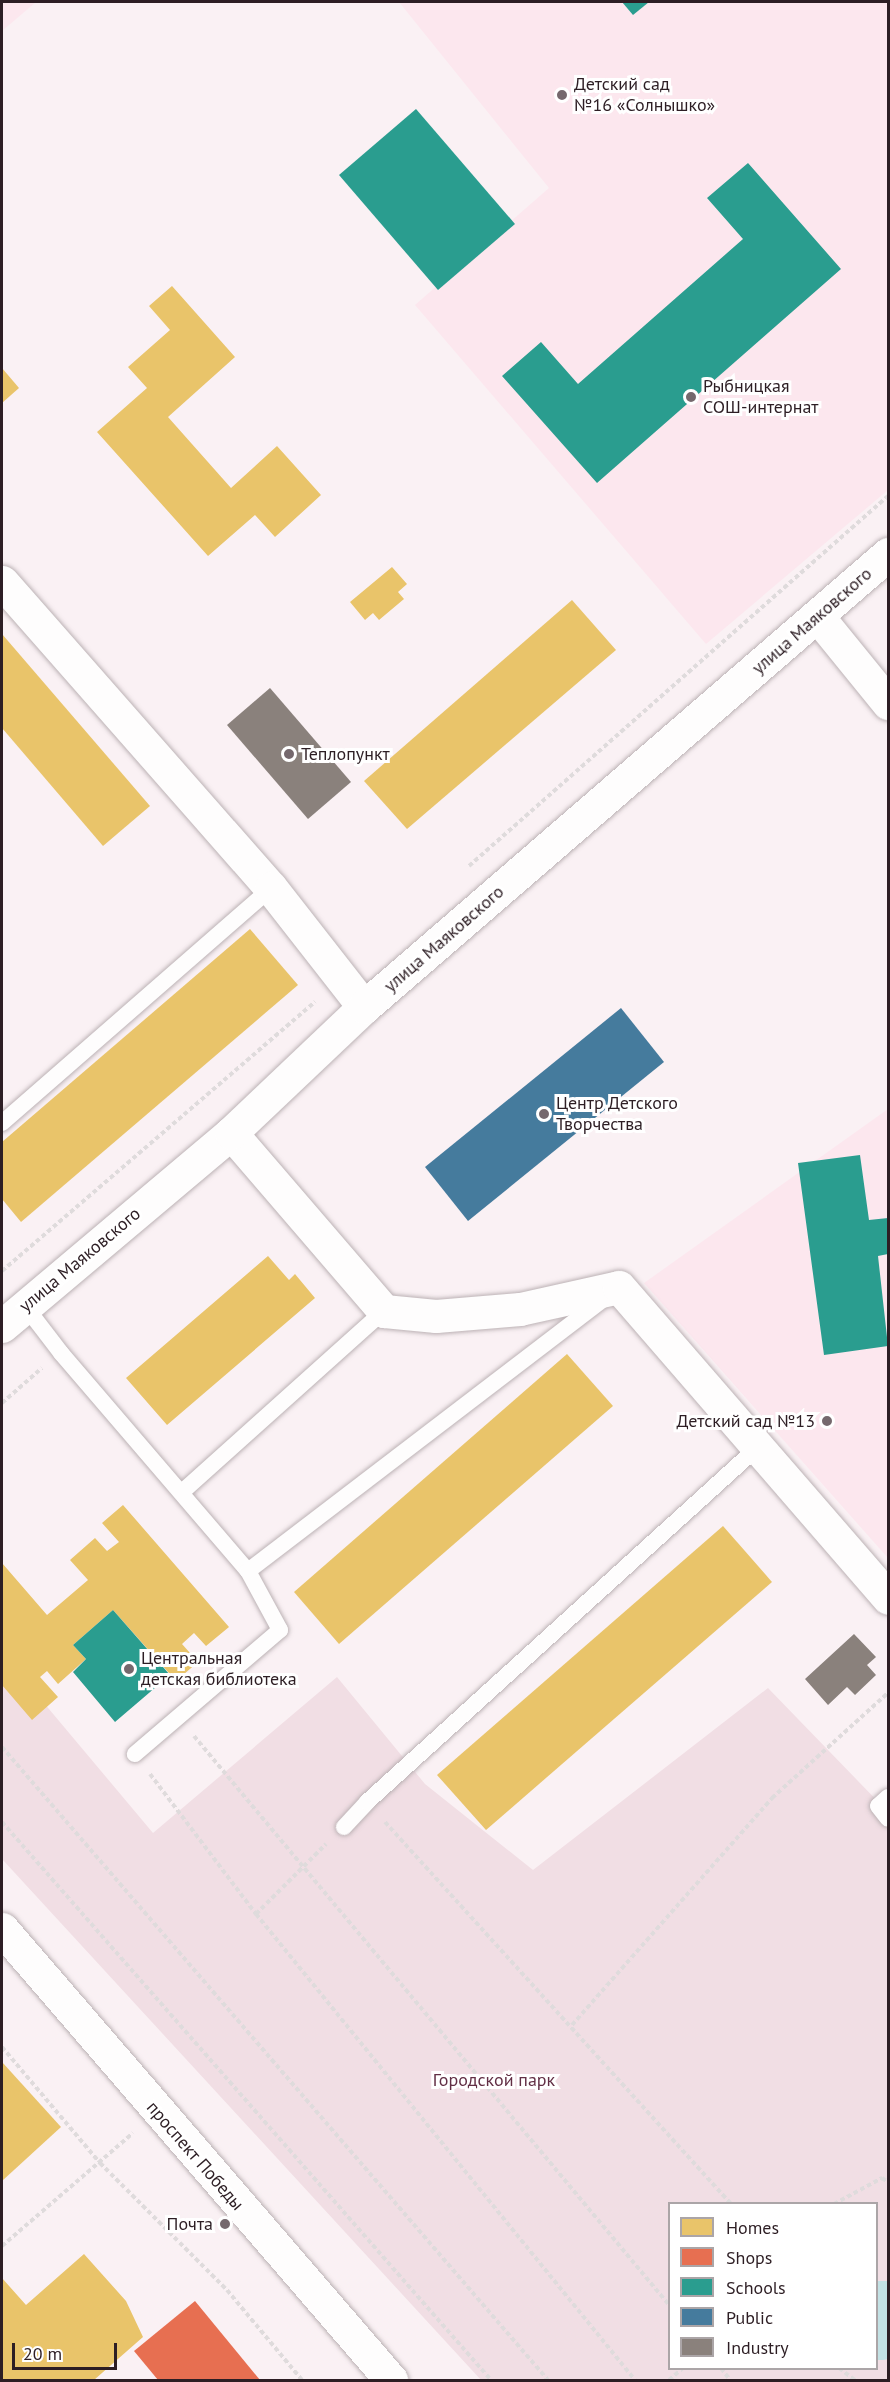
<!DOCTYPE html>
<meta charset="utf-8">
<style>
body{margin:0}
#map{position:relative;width:890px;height:2382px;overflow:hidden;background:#faf1f4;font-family:"PT Sans",sans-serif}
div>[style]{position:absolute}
.built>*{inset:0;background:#fce7ee}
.green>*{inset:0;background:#f1dee4}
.water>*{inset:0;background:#c3e1e4}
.homes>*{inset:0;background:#e9c46a}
.shops>*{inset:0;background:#e76f51}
.schools>*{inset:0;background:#2a9d8f}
.public>*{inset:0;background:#457b9d}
.industry>*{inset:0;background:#8a817c}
.path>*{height:4px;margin-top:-2px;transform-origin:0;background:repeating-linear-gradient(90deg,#dfdbdc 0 4.5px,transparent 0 7.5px)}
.roads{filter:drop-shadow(0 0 2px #bcb2b5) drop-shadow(0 0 2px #bcb2b5)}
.lane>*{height:16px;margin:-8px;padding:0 8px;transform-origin:8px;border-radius:8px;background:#fefdfd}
.street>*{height:33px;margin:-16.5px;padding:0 16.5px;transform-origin:16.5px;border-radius:16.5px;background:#fefdfd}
.secondary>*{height:33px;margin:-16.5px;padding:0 16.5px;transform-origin:16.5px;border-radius:16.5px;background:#fefdfd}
.dots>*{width:16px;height:16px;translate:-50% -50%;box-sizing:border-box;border:3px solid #fff;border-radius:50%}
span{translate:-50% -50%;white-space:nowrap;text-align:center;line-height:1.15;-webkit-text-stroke:6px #fff;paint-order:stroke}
.poi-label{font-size:18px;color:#2d1e24}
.left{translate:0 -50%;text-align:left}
.right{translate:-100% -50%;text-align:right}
.street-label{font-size:18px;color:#2d1e24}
.park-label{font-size:18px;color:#622f45}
.frame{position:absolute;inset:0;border:3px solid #2d1e24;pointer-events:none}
.legend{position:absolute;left:668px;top:2202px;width:210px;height:168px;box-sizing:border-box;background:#fff;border:2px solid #aba5a7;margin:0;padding:8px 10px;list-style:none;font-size:18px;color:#2d1e24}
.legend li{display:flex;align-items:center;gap:12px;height:30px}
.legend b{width:30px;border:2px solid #aba5a7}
.scale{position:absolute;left:12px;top:2343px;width:105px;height:27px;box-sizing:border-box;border:3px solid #2d1e24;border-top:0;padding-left:8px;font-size:18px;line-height:21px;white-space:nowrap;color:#2d1e24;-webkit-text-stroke:4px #fff;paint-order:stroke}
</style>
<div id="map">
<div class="built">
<div style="clip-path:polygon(2px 2px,36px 2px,2px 31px)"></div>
<div style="clip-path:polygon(399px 2px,888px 2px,888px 490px,706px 644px,415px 305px,549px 188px)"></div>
<div style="clip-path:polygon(888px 1109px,888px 1558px,644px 1283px)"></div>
</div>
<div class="green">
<div style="clip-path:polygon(evenodd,2px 1653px,153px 1833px,337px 1677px,425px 1784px,533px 1870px,768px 1688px,888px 1812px,888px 2380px,481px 2380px,2px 1859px,2px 1653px,670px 2204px,876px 2204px,876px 2368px,670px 2368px,670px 2204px)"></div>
</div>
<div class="water">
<div style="clip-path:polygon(876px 2281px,888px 2281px,888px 2359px,883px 2360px,877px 2360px)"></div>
</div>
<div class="homes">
<div style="clip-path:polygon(172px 286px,235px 357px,168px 417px,231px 488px,277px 446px,321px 495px,275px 537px,255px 515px,208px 556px,97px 432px,147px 388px,128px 367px,170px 330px,149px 306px)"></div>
<div style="clip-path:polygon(2px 368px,19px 388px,2px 403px)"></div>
<div style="clip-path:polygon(392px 567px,407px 584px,398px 592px,404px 599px,379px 620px,373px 613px,365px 620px,350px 602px)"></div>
<div style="clip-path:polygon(572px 600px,616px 650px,407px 829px,364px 781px)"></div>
<div style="clip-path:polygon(2px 634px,150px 806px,103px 846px,2px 728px)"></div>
<div style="clip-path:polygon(250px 929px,298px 985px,21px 1222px,2px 1199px,2px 1142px)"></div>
<div style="clip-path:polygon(268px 1256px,289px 1280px,295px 1274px,315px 1298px,167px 1425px,126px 1378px)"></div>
<div style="clip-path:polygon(567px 1354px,613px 1406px,339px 1644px,294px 1592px)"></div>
<div style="clip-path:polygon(123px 1505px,229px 1627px,206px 1646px,194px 1633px,182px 1644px,198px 1662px,176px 1681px,113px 1610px,73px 1645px,86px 1659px,58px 1684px,47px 1671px,40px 1677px,58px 1697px,32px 1720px,2px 1685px,2px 1563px,47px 1615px,88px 1580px,70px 1560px,95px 1538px,107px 1551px,119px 1542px,102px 1523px)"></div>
<div style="clip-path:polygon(723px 1526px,772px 1582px,486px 1830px,437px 1775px)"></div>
<div style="clip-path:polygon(2px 2062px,61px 2127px,2px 2181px)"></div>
<div style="clip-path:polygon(84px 2254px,126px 2301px,143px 2337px,94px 2380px,2px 2380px,2px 2278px,26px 2305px)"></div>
</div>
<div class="shops">
<div style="clip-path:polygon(195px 2301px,260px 2380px,158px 2380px,134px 2351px)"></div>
</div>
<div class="schools">
<div style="clip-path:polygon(622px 2px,649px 2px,633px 15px)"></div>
<div style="clip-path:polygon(416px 109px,515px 224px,438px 290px,339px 175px)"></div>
<div style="clip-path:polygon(748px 163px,841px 269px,597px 483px,502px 376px,541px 342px,578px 384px,743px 239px,707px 198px)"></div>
<div style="clip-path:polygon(860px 1155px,869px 1220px,888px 1218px,888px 1254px,878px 1256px,888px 1346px,824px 1355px,798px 1163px)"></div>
<div style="clip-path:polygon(113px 1610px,170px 1675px,115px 1722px,73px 1672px,86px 1659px,73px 1645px)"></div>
</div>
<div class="public">
<div style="clip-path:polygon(621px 1008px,664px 1062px,468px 1221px,425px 1167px)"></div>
</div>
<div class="industry">
<div style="clip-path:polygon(270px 688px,351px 782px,308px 819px,227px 725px)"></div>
<div style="clip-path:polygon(854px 1634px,876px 1657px,867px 1665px,876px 1675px,855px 1695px,847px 1687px,828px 1705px,805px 1679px)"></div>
</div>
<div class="path">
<div style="left:469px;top:866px;width:559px;rotate:-41.45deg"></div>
<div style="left:2px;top:1271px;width:413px;rotate:-40.7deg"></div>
<div style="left:2px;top:1403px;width:53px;rotate:-41.2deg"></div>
<div style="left:194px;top:1736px;width:743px;rotate:50.14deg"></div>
<div style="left:2px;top:1747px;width:836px;rotate:49.22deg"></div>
<div style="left:150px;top:1774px;width:176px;rotate:52.9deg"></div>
<div style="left:256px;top:1914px;width:601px;rotate:50.88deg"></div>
<div style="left:2px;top:1822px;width:742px;rotate:48.77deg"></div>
<div style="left:385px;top:1822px;width:515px;rotate:47.83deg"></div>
<div style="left:256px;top:1914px;width:99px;rotate:-45deg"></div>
<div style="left:572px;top:2025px;width:303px;rotate:-48.6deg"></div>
<div style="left:772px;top:1798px;width:156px;rotate:-42.2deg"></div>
<div style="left:2px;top:2047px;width:152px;rotate:49.8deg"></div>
<div style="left:100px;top:2163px;width:180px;rotate:45deg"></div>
<div style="left:227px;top:2290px;width:117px;rotate:50.2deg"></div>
<div style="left:834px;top:2204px;width:55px;rotate:-28.4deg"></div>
<div style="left:882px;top:2178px;width:7px;rotate:34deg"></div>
<div style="left:2px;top:2246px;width:173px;rotate:-40.8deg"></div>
<div style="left:721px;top:2368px;width:15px;rotate:53deg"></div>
<div style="left:839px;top:2368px;width:20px;rotate:37deg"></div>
<div style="left:669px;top:2380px;width:18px;rotate:-41deg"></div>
</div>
<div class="roads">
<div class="lane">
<div style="left:2px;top:1123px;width:357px;rotate:-41.1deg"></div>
<div style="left:25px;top:1306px;width:59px;rotate:52.5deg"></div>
<div style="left:61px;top:1353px;width:287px;rotate:49.4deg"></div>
<div style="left:248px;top:1571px;width:67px;rotate:61.5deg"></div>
<div style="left:280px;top:1630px;width:191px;rotate:139.5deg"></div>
<div style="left:182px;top:1492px;width:271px;rotate:-41.9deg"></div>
<div style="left:248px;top:1571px;width:451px;rotate:-37.4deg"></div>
<div style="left:888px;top:1797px;width:13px;rotate:138deg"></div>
<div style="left:878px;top:1806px;width:16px;rotate:52deg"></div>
<div style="left:344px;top:1827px;width:34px;rotate:-47deg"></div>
<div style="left:367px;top:1802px;width:528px;rotate:-42.24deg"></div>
</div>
<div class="street">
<div style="left:2px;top:582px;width:407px;rotate:48.7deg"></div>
<div style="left:271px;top:888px;width:151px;rotate:52deg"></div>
<div style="left:818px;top:617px;width:111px;rotate:50.9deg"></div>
<div style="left:231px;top:1133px;width:235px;rotate:49.3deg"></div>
<div style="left:384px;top:1311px;width:52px;rotate:5.5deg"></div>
<div style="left:436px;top:1316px;width:84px;rotate:-4.8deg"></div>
<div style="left:520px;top:1309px;width:101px;rotate:-12.5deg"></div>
<div style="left:619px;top:1287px;width:411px;rotate:49.1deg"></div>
<div style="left:2px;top:1326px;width:299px;rotate:-40.1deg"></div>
<div style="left:231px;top:1133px;width:183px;rotate:-43.5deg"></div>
<div style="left:364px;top:1007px;width:693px;rotate:-40.84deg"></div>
</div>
<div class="secondary">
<div style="left:2px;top:1929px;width:596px;rotate:49.22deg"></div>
</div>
</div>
<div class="dots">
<div style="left:562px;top:95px;background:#75686d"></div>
<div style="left:691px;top:397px;background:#75686d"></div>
<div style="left:289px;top:754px;background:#75686d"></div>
<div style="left:544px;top:1114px;background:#75686d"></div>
<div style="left:827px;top:1421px;background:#75686d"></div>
<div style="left:129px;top:1669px;background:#75686d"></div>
<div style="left:225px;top:2224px;background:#75686d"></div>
</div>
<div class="poi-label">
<span class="left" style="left:574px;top:95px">Детский сад<br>№16 «Солнышко»</span>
<span class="left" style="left:703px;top:397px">Рыбницкая<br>СОШ-интернат</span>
<span class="left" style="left:301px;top:754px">Теплопункт</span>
<span class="left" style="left:556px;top:1114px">Центр Детского<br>Творчества</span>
<span class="right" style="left:815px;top:1421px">Детский сад №13</span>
<span class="left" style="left:141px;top:1669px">Центральная<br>детская библиотека</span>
<span class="right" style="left:213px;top:2224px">Почта</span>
</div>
<div class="street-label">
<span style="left:812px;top:621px;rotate:-41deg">улица Маяковского</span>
<span style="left:444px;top:939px;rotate:-41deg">улица Маяковского</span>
<span style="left:80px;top:1260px;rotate:-40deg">улица Маяковского</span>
<span style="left:195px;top:2156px;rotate:49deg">проспект Победы</span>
</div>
<div class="park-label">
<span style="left:494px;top:2080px">Городской парк</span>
</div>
<div class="frame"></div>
<ul class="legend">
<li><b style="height:16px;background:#e9c46a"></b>Homes</li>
<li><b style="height:16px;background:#e76f51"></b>Shops</li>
<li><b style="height:16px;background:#2a9d8f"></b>Schools</li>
<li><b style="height:16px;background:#457b9d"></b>Public</li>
<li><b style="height:16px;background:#8a817c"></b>Industry</li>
</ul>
<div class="scale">20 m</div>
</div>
